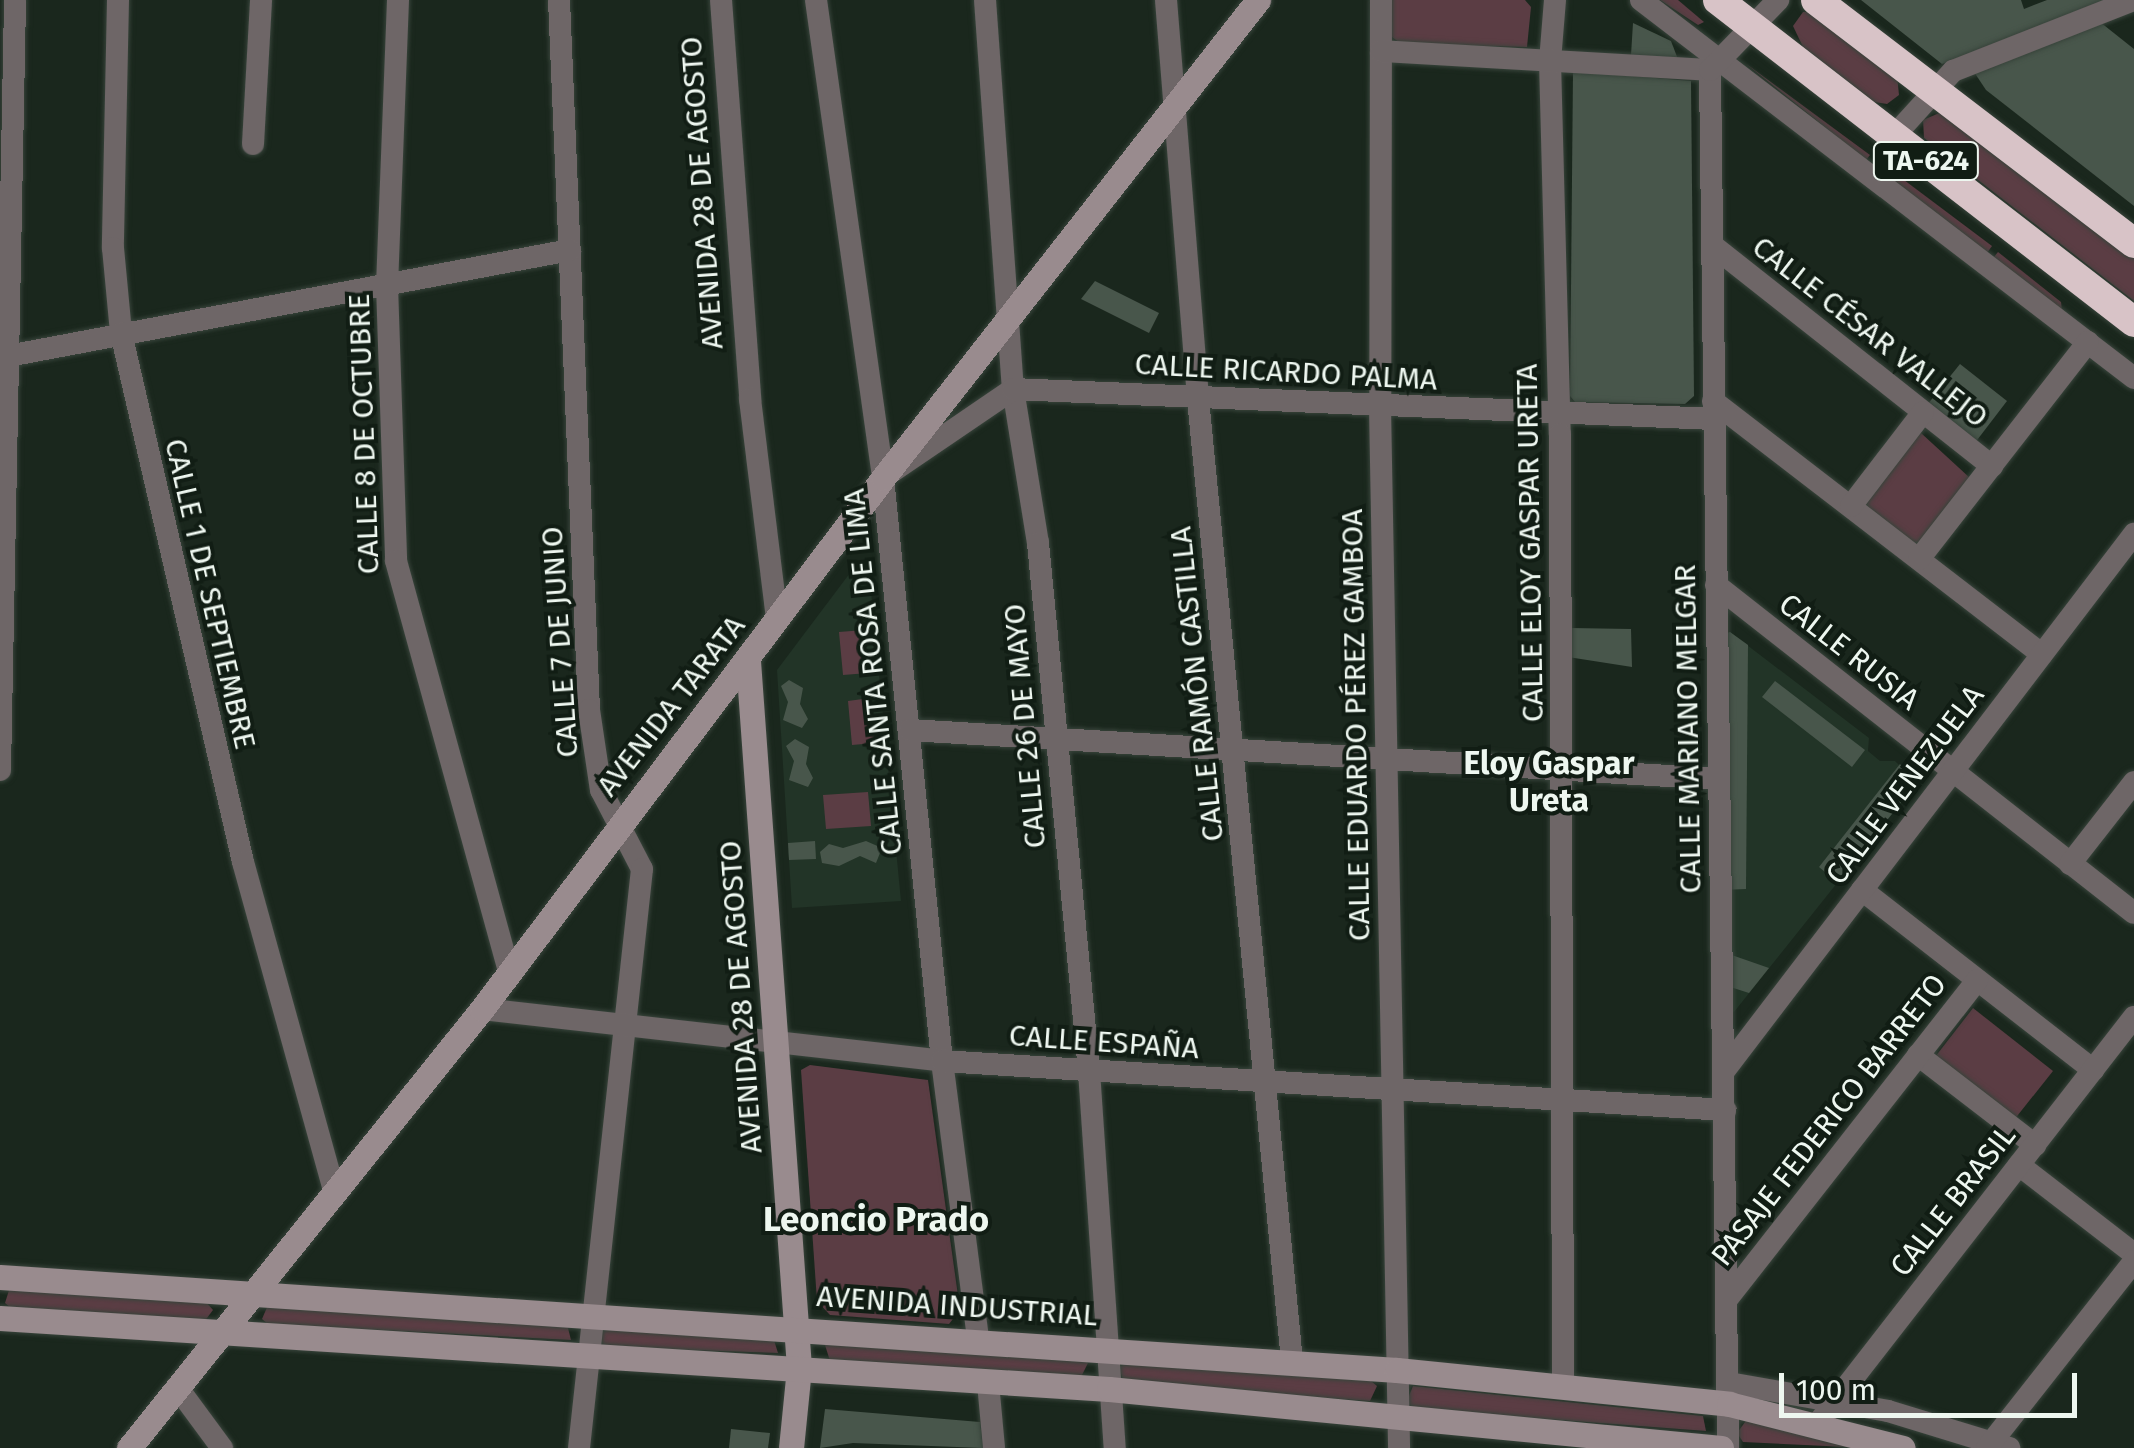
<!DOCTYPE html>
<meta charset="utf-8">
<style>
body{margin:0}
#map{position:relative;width:2134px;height:1448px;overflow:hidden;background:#1a271d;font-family:"Fira Sans",sans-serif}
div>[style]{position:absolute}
.built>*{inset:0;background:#223427}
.green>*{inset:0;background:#5b3d44}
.building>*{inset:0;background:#48564b}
.roads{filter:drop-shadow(0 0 2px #38443b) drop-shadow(0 0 2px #38443b)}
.street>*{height:22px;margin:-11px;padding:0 11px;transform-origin:11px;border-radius:11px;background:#6e6667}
.secondary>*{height:25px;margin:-12.5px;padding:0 12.5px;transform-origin:12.5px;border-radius:12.5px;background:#998b8e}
.highway>*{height:30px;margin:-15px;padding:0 15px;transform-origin:15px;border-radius:15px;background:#d8c3c7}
span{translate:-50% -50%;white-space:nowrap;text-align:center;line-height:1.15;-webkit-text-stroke:8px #111d14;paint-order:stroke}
.shield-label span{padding:2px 8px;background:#111d14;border:2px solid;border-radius:8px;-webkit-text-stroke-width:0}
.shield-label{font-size:28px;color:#eef7f0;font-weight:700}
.street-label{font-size:30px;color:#eef7f0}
.neighbourhood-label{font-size:32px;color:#eef7f0;font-weight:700}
.quarter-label{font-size:35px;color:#eef7f0;font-weight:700}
.scale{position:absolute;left:1779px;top:1373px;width:298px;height:45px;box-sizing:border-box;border:5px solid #eef7f0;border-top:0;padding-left:12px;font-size:30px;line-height:35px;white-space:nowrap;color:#eef7f0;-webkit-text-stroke:8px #111d14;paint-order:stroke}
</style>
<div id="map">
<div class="built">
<div style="clip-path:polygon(856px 565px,869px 571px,901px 901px,792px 908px,777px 670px)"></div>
<div style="clip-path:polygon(1730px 632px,1869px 738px,1868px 751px,1880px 761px,1895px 761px,1917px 783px,1734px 1012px,1724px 1007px,1719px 636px)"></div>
</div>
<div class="green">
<div style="clip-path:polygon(1391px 0,1525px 0,1531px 7px,1527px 47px,1401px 44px,1392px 37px)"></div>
<div style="clip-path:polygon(1660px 0,1678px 0,1704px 22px,1698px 25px)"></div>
<div style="clip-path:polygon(1803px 12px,1816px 12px,1897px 75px,1899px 95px,1887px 104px,1874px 102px,1803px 47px,1793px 26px)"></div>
<div style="clip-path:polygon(1745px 63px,1870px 155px,1866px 160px)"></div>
<div style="clip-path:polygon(1944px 111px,2134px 255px,2134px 301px,1924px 138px,1923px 120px)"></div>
<div style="clip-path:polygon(1876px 159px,1992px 246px,1987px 253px,1872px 164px)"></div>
<div style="clip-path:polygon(1998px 252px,2061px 302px,2062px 311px,1993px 258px)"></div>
<div style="clip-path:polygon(1921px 433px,1970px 478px,1918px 545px,1867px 513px,1865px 498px)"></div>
<div style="clip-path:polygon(864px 630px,868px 673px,843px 675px,839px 632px)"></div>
<div style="clip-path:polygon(870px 698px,875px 743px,852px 745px,848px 701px)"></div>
<div style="clip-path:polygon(868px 792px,871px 826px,826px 829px,823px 795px)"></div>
<div style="clip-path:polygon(1973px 1008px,2053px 1071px,2014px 1120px,1935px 1057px)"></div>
<div style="clip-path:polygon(810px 1065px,928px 1080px,960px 1310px,949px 1324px,830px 1315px,817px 1301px,801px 1070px)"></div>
<div style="clip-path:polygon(10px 1287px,206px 1302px,213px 1310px,204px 1322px,11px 1308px,5px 1303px)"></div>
<div style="clip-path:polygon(268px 1305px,567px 1324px,571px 1340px,268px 1324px,262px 1319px)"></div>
<div style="clip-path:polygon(605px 1326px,773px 1337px,778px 1353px,603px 1347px,599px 1330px)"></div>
<div style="clip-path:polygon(832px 1341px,1083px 1358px,1088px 1363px,1081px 1377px,830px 1361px,825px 1345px)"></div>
<div style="clip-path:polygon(1130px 1361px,1371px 1381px,1377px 1386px,1370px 1401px,1124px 1384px,1119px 1367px)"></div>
<div style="clip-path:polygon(1413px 1386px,1703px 1416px,1706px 1431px,1416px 1409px,1406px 1403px)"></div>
<div style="clip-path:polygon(1748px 1418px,1869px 1448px,1743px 1442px,1737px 1433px)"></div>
</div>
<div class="building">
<div style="clip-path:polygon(1861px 0,2021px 0,2024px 9px,2047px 0,2105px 0,1942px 64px)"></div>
<div style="clip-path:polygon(2100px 22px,2134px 49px,2134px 206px,1986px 90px,1974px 72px)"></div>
<div style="clip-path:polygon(1633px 23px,1671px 41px,1679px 62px,1631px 55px)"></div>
<div style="clip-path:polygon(1573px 71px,1691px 81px,1694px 396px,1685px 404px,1575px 402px,1570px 396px)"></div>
<div style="clip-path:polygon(1095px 281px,1159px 313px,1149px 333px,1081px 299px)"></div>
<div style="clip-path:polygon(1960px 364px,2007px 401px,1971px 448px,1923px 410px)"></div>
<div style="clip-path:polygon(1571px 628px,1631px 629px,1632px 667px,1568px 657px)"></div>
<div style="clip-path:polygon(1730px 632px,1748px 645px,1746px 889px,1722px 890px,1719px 636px)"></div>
<div style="clip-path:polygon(789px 680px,803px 688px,800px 704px,808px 719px,802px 728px,783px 720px,788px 702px,781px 686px)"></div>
<div style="clip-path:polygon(1775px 681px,1865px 750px,1852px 767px,1762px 697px)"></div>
<div style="clip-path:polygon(795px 739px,809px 747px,806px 764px,813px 778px,808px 787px,789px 780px,794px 761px,786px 746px)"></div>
<div style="clip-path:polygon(1900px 764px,1917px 783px,1837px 882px,1819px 867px)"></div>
<div style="clip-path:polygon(815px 841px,816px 859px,789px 860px,788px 843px)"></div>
<div style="clip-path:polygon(866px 841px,882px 848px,876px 863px,860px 856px,839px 866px,822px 863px,820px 852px,829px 844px,843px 848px)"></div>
<div style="clip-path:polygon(1723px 952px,1769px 968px,1749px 993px,1724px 985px)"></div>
<div style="clip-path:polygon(825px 1409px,980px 1422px,983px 1448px,853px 1443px,820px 1448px)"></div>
<div style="clip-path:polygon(731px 1429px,770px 1433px,768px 1448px,729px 1448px)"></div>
</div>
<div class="roads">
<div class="street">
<div style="left:118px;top:0;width:248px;rotate:91.2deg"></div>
<div style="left:113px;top:248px;width:85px;rotate:84.6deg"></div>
<div style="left:121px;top:333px;width:543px;rotate:77.01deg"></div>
<div style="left:243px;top:862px;width:340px;rotate:74.5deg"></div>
<div style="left:398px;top:0;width:285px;rotate:92.2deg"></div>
<div style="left:387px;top:285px;width:276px;rotate:88.1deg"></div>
<div style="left:396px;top:561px;width:425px;rotate:74.6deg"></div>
<div style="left:559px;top:0;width:711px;rotate:87.58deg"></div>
<div style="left:589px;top:710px;width:81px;rotate:81.5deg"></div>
<div style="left:601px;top:790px;width:89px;rotate:62.6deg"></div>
<div style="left:642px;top:869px;width:582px;rotate:96.21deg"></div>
<div style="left:721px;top:0;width:400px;rotate:85.8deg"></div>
<div style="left:750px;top:399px;width:223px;rotate:83deg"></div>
<div style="left:816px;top:0;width:483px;rotate:82deg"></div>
<div style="left:883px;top:478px;width:586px;rotate:84.22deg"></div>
<div style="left:942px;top:1061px;width:280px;rotate:82.6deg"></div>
<div style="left:985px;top:0;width:390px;rotate:85.9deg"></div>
<div style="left:1013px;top:389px;width:156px;rotate:80.8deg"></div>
<div style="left:1038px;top:543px;width:530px;rotate:84.48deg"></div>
<div style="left:1089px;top:1071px;width:378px;rotate:86.1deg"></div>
<div style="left:1166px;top:0;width:400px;rotate:85.4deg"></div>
<div style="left:1198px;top:399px;width:967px;rotate:84.42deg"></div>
<div style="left:1381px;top:0;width:407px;rotate:90.1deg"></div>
<div style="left:1380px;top:407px;width:1041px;rotate:88.95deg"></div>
<div style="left:1555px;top:0;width:61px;rotate:94.7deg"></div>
<div style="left:1550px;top:61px;width:373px;rotate:88.5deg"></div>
<div style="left:1560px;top:434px;width:952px;rotate:89.82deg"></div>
<div style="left:1641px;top:0;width:621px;rotate:37.48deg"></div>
<div style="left:1381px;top:51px;width:330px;rotate:3.3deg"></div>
<div style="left:1894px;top:136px;width:88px;rotate:-47.8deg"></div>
<div style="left:1953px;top:71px;width:193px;rotate:-21.5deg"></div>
<div style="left:253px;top:144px;width:144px;rotate:-86.8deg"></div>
<div style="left:1712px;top:245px;width:357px;rotate:38.3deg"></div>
<div style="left:8px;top:356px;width:572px;rotate:-10.68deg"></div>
<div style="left:1713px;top:401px;width:415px;rotate:37.6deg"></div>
<div style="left:893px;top:471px;width:145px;rotate:-34.3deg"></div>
<div style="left:1013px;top:389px;width:701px;rotate:2.45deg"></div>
<div style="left:1851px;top:506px;width:118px;rotate:-52.5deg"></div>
<div style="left:1919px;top:559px;width:275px;rotate:-52.1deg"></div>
<div style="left:1716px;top:585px;width:531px;rotate:38.12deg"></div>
<div style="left:910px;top:730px;width:810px;rotate:3.47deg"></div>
<div style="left:0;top:770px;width:770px;rotate:-88.88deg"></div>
<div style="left:2070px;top:864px;width:104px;rotate:-52deg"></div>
<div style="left:1862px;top:890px;width:293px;rotate:37.9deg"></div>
<div style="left:482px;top:1009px;width:463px;rotate:6.4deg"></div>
<div style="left:942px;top:1061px;width:785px;rotate:3.58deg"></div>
<div style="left:1918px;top:1055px;width:148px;rotate:37.6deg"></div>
<div style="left:1724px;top:1071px;width:676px;rotate:-52.64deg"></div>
<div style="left:2019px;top:1165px;width:145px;rotate:37.7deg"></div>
<div style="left:1728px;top:1298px;width:404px;rotate:-51.9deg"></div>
<div style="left:988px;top:1383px;width:65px;rotate:84.7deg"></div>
<div style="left:1729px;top:1383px;width:161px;rotate:10deg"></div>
<div style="left:1888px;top:1411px;width:127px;rotate:17deg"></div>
<div style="left:177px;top:1387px;width:76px;rotate:53.6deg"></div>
<div style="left:1819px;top:1422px;width:513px;rotate:-52.13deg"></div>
<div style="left:1728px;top:1448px;width:1378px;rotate:-90.75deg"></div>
<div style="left:1710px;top:70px;width:98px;rotate:-45.8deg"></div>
<div style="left:1987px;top:1448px;width:238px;rotate:-51.8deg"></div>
</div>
<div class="secondary">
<div style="left:748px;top:661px;width:709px;rotate:85.87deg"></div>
<div style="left:799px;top:1368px;width:80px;rotate:95.7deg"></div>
<div style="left:0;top:1277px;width:1400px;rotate:3.81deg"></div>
<div style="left:1397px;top:1370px;width:334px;rotate:5.8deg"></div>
<div style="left:1729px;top:1404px;width:179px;rotate:14.2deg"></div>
<div style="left:0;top:1318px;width:1111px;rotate:3.66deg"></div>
<div style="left:1109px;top:1389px;width:615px;rotate:5.51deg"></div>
<div style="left:129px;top:1448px;width:563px;rotate:-51.2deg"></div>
<div style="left:482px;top:1009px;width:665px;rotate:-52.94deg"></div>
<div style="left:883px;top:478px;width:608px;rotate:-51.89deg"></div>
</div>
<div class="highway">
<div style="left:1718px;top:0;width:526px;rotate:37.74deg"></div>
<div style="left:1816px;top:0;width:400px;rotate:37.4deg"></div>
</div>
</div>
<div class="shield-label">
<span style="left:1926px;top:161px">TA-624</span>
</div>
<div class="street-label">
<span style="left:702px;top:193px;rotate:-94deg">AVENIDA 28 DE AGOSTO</span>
<span style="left:1870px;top:332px;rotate:38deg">CALLE CÉSAR VALLEJO</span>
<span style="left:1286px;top:372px;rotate:3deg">CALLE RICARDO PALMA</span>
<span style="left:364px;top:434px;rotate:-92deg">CALLE 8 DE OCTUBRE</span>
<span style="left:1530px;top:543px;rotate:-91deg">CALLE ELOY GASPAR URETA</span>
<span style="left:210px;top:594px;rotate:77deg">CALLE 1 DE SEPTIEMBRE</span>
<span style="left:560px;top:642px;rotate:-94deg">CALLE 7 DE JUNIO</span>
<span style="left:1849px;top:652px;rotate:38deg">CALLE RUSIA</span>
<span style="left:873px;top:672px;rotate:-96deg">CALLE SANTA ROSA DE LIMA</span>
<span style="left:1197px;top:684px;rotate:-96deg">CALLE RAMÓN CASTILLA</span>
<span style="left:671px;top:706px;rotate:-52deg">AVENIDA TARATA</span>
<span style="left:1356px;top:725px;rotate:-91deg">CALLE EDUARDO PÉREZ GAMBOA</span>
<span style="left:1025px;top:726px;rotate:-95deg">CALLE 26 DE MAYO</span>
<span style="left:1688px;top:729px;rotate:-91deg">CALLE MARIANO MELGAR</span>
<span style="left:1905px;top:785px;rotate:-53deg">CALLE VENEZUELA</span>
<span style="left:741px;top:997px;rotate:-94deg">AVENIDA 28 DE AGOSTO</span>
<span style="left:1104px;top:1042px;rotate:4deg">CALLE ESPAÑA</span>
<span style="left:1829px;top:1120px;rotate:-52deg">PASAJE FEDERICO BARRETO</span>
<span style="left:1953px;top:1201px;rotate:-52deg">CALLE BRASIL</span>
<span style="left:957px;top:1306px;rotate:4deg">AVENIDA INDUSTRIAL</span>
</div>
<div class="neighbourhood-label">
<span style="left:1549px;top:782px">Eloy Gaspar<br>Ureta</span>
</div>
<div class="quarter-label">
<span style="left:876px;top:1219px">Leoncio Prado</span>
</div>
<div class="scale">100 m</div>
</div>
